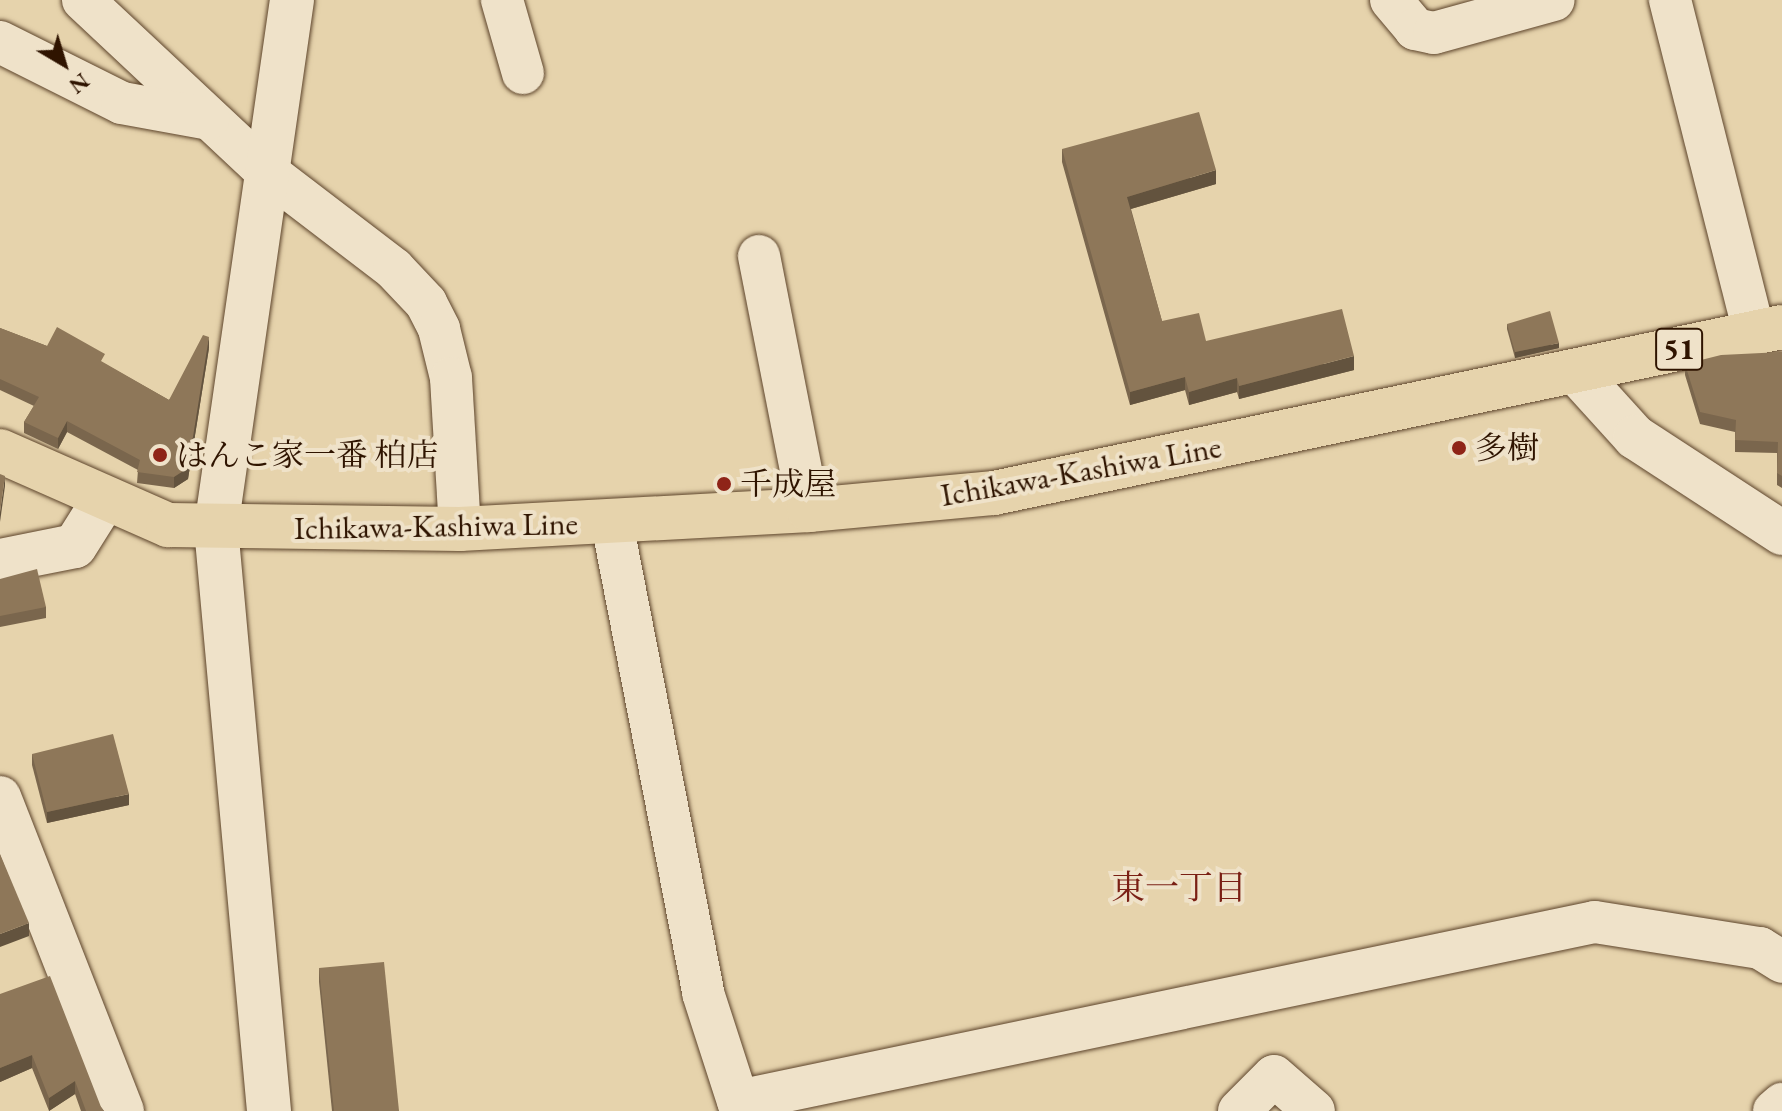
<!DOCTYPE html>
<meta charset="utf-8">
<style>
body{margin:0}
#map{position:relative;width:1782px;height:1111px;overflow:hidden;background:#e6d3ac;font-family:"EB Garamond","Noto Serif JP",serif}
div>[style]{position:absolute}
.roads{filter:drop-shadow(0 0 2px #5d442b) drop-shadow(0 0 2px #5d442b)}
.minor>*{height:42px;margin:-21px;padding:0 21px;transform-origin:21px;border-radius:21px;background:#efe2c9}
.tertiary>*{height:44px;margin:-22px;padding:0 22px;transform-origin:22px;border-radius:22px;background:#efe2c9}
.primary>*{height:44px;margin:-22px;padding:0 22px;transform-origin:22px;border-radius:22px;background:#e6d3ac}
.wall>*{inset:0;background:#7a664d}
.shaded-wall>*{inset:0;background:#63533e}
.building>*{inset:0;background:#8e7759}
.dots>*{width:22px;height:22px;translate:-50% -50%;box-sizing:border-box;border:4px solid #efe2c9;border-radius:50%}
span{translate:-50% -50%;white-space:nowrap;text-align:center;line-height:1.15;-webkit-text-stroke:8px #efe2c9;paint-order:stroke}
.shield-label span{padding:2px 6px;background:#efe2c9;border:2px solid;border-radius:6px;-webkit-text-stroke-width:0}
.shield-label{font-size:30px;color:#2f1400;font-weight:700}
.poi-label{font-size:32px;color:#2f1400}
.left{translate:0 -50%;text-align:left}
.street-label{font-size:32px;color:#2f1400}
.neighbourhood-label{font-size:34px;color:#7a1f14}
.north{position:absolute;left:24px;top:24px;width:80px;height:80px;-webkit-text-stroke:6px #efe2c9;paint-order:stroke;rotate:142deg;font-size:22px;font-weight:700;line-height:32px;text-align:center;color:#2f1400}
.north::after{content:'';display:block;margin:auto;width:28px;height:36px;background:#2f1400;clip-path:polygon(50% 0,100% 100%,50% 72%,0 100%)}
</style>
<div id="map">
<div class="roads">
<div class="minor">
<div style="left:83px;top:0;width:250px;rotate:43.1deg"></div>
<div style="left:266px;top:171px;width:161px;rotate:37.4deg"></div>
<div style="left:394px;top:269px;width:47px;rotate:46.7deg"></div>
<div style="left:426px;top:303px;width:29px;rotate:63deg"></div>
<div style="left:439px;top:329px;width:50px;rotate:76.2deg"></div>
<div style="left:451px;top:378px;width:151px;rotate:86.6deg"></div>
<div style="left:502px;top:0;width:76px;rotate:74deg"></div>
<div style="left:1391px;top:0;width:38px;rotate:50deg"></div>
<div style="left:1415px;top:29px;width:19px;rotate:12deg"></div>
<div style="left:1434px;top:33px;width:124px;rotate:-15.4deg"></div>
<div style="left:1670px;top:0;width:343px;rotate:75.8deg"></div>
<div style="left:0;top:42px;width:136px;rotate:26.6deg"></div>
<div style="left:122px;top:103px;width:88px;rotate:10.4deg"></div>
<div style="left:759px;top:256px;width:259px;rotate:78.9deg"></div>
<div style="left:612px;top:523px;width:479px;rotate:79deg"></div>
<div style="left:703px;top:993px;width:124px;rotate:72.1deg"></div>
<div style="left:0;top:797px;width:337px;rotate:68.6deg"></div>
<div style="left:738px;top:1101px;width:875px;rotate:-11.8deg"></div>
<div style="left:1595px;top:922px;width:167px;rotate:9deg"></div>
<div style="left:1760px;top:948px;width:26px;rotate:32deg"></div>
<div style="left:1239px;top:1111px;width:49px;rotate:-45deg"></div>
<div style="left:1274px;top:1076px;width:53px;rotate:41.2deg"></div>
<div style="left:1774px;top:1111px;width:11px;rotate:-41deg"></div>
</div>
<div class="tertiary">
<div style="left:1576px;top:372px;width:88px;rotate:47.8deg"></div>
<div style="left:1635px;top:437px;width:176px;rotate:33.1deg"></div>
<div style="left:0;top:561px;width:76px;rotate:-11.3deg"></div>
<div style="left:75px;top:546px;width:54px;rotate:-57.8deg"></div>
<div style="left:269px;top:1111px;width:585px;rotate:-95.19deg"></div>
<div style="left:216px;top:528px;width:533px;rotate:-81.81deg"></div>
</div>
<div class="primary">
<div style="left:0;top:451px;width:184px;rotate:23.8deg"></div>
<div style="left:168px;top:525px;width:292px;rotate:0.8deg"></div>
<div style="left:460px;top:529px;width:350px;rotate:-3.1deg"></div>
<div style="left:809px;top:510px;width:186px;rotate:-5.3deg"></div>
<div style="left:994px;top:493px;width:805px;rotate:-11.9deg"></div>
</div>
</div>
<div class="wall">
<div style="clip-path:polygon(1062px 149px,1216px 184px,1131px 209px,1162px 321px,1206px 341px,1354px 370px,1239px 399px,1237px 392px,1189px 405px,1185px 390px,1130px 405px,1062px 162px)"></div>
<div style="clip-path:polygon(1507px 324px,1559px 348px,1515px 358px,1507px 329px)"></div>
<div style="clip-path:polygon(0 328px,47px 346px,105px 364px,169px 400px,209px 348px,188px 479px,174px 488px,137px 483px,138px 470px,67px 432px,58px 449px,24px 433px,24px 422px,34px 406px,0 390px)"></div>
<div style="clip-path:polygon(1782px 352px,1782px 488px,1777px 485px,1777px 453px,1735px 452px,1735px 432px,1700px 424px,1685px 375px,1685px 364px)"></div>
<div style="clip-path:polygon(0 579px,46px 607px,46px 618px,0 627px)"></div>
<div style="clip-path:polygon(32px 754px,129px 805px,47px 823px,32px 765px)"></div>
<div style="clip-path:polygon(319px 968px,399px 1111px,332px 1111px,319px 982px)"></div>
<div style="clip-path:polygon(0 994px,101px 1107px,104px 1111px,81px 1111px,75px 1094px,49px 1111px,32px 1068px,0 1082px)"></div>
</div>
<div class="shaded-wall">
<div style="clip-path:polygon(1216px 170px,1216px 184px,1127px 210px,1127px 197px)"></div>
<div style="clip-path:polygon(209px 337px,209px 348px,188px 479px,174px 488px,174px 477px)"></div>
<div style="clip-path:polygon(1559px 343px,1559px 348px,1515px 358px,1515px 352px)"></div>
<div style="clip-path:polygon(1354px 356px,1354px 370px,1239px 399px,1239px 386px)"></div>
<div style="clip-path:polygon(1185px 377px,1185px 390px,1130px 405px,1130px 392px)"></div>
<div style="clip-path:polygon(1237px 378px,1237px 392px,1189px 405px,1189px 392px)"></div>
<div style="clip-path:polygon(67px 421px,67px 432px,58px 449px,58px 438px)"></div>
<div style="clip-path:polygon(5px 476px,5px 486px,0 522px,0 512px)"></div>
<div style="clip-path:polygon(129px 794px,129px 805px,47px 823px,47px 812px)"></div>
<div style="clip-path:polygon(29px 923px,29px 936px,0 947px,0 934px)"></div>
<div style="clip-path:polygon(32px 1055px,32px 1068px,0 1082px,0 1068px)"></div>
<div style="clip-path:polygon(75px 1081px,75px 1094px,49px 1111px,49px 1098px)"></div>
</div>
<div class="building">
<div style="clip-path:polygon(1199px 112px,1216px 170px,1127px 197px,1162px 321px,1199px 313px,1206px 341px,1342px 309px,1354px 356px,1239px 386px,1237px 378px,1189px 392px,1185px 377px,1130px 392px,1062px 149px)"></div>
<div style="clip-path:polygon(1550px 311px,1559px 343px,1515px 352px,1507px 324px)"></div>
<div style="clip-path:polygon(57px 327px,105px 354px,101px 361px,169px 400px,203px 335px,209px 337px,188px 468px,174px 477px,137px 472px,140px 460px,67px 421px,58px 438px,24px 422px,39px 397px,0 379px,0 328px,47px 346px)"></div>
<div style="clip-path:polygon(1782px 352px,1782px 476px,1777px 473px,1778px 442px,1735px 440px,1736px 420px,1700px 412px,1685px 364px,1721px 355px)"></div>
<div style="clip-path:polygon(0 474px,5px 476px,0 512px)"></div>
<div style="clip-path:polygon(37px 569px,46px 607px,0 616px,0 579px)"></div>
<div style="clip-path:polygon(113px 734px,129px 794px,47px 812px,32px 754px)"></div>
<div style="clip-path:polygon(0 854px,29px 923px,0 934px)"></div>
<div style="clip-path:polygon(384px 962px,399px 1111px,334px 1111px,319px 968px)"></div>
<div style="clip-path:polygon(50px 976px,101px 1107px,104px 1111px,86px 1111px,75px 1081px,49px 1098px,32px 1055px,0 1068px,0 994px)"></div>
</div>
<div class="dots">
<div style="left:1459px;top:448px;background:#8f2418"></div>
<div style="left:160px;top:455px;background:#8f2418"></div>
<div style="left:724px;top:484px;background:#8f2418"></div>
</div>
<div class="shield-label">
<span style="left:1679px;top:349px">51</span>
</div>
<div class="poi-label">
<span class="left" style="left:1475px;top:448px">多樹</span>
<span class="left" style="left:176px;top:455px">はんこ家一番 柏店</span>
<span class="left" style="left:740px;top:484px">千成屋</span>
</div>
<div class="street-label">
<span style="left:1081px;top:471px;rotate:-10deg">Ichikawa-Kashiwa Line</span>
<span style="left:436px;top:526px;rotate:-1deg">Ichikawa-Kashiwa Line</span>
</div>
<div class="neighbourhood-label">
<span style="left:1179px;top:888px">東一丁目</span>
</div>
<div class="north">N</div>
</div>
